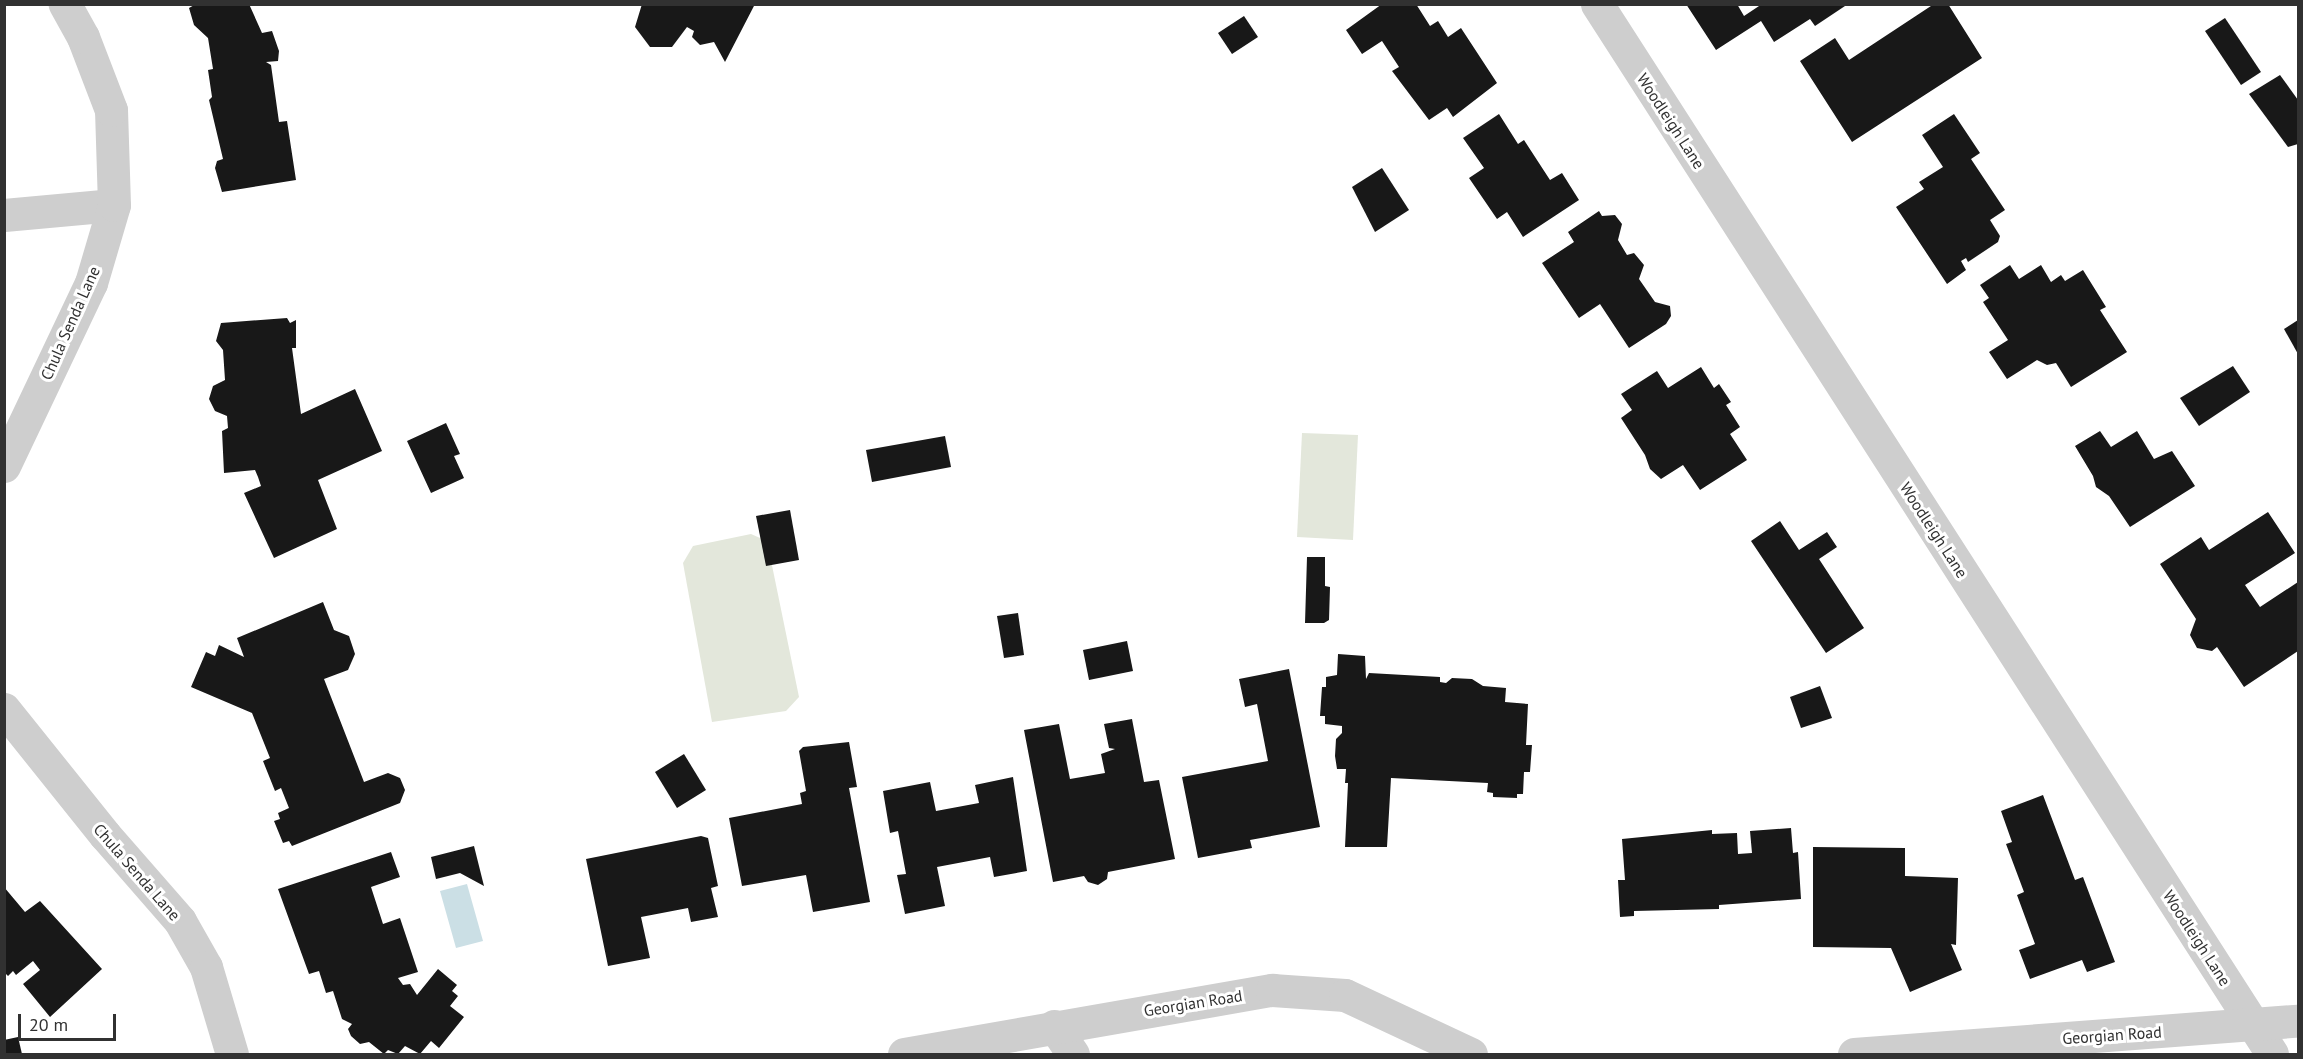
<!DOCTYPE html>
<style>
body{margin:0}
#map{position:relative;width:2303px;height:1059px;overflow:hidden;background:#fff;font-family:"PT Sans",sans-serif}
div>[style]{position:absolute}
.green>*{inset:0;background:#e3e7db}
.water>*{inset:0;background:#cbdfe5}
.building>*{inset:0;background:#181818}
.minor>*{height:33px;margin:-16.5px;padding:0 16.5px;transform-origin:16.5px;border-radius:16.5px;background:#cecece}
span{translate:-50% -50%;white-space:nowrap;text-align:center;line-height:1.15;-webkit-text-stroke:6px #fff;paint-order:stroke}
.street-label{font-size:16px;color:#313131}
.frame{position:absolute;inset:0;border:6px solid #313131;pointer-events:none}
.scale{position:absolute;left:18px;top:1014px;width:98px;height:27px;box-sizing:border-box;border:3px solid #313131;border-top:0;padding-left:8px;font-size:18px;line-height:21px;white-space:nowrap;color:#313131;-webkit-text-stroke:4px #fff;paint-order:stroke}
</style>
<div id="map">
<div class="green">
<div style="clip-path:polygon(1302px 433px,1358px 435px,1353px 540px,1297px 537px)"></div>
<div style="clip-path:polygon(751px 534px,767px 541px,799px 697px,786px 711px,712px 722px,683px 563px,693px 546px)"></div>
</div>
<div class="water">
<div style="clip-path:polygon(467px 884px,483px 941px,456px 948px,440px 891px)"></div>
</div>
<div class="building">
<div style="clip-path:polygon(196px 4px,249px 4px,262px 33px,272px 31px,279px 51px,278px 61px,266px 62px,271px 65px,279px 122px,287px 121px,296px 180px,222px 192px,215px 168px,217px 161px,223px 159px,209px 100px,212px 97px,208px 70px,213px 69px,208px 38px,194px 25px,189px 8px)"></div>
<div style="clip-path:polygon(642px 4px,755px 4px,725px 62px,714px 42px,700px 45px,692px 37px,694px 31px,687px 27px,672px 47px,650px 47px,635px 27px)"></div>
<div style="clip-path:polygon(1382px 4px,1416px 4px,1430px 26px,1438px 21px,1448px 37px,1461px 28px,1497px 83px,1453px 117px,1447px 108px,1429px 120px,1392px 71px,1399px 67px,1382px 41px,1362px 54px,1346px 30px)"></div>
<div style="clip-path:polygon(1686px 4px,1737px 4px,1744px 16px,1762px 4px,1848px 4px,1815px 26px,1810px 19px,1774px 42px,1761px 21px,1716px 50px)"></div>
<div style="clip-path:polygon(1934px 4px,1948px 4px,1982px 58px,1852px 142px,1800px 61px,1835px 38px,1849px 60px)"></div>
<div style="clip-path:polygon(1244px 16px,1258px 37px,1232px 54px,1218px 33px)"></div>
<div style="clip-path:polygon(2225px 18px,2261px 72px,2241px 85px,2205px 31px)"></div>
<div style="clip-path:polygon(2280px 75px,2298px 100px,2298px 144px,2288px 147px,2249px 94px)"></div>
<div style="clip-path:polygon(1499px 114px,1518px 144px,1524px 140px,1550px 180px,1562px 173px,1579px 200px,1523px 237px,1507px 212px,1497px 219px,1469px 178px,1484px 168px,1463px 138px)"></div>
<div style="clip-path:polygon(1954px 114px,1980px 153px,1971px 159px,2005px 210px,1990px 220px,2000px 236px,1998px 242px,1968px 262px,1966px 258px,1961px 261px,1966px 270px,1947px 284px,1896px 207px,1924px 189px,1919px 182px,1943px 167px,1922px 135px)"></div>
<div style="clip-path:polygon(1382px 168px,1409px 210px,1375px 232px,1352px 187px)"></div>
<div style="clip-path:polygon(1599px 211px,1602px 216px,1615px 215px,1622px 224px,1618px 240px,1627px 255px,1634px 253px,1644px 265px,1639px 279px,1655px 302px,1670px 306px,1671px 316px,1666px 324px,1629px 348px,1600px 304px,1579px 318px,1542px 263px,1574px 242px,1568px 232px)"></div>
<div style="clip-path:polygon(2010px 265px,2019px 279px,2041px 265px,2051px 282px,2061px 275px,2065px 281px,2083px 270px,2106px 307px,2100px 310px,2127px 352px,2071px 387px,2056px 363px,2047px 365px,2037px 360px,2007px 379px,1989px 352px,2008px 340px,1983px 302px,1989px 298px,1980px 285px)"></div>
<div style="clip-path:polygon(287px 318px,290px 323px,296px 320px,296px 348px,292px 348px,301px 414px,355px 389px,382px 451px,318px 480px,337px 529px,274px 558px,244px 493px,261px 486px,258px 477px,255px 470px,224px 473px,222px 431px,228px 428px,227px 416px,215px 411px,209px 399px,213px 386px,225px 380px,223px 350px,216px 341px,221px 323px)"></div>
<div style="clip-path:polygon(2298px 320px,2298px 354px,2284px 329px)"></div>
<div style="clip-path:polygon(2233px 366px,2250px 392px,2199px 426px,2180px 398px)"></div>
<div style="clip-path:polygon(1701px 367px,1714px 388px,1719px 384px,1731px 402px,1726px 405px,1740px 427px,1730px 434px,1747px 460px,1700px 490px,1683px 465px,1661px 479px,1650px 469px,1645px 455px,1621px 418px,1632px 410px,1621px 394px,1657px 371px,1668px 388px)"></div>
<div style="clip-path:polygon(446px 423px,460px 454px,454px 456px,464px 478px,431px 493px,407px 441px)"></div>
<div style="clip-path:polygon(2100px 431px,2111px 447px,2137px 431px,2154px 459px,2172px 451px,2195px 486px,2130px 527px,2109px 496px,2096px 487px,2093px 476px,2075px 446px)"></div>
<div style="clip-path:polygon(945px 436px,951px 467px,872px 482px,866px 450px)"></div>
<div style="clip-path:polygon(790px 510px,799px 560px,766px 566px,756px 516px)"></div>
<div style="clip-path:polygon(2268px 512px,2295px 553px,2245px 585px,2260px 607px,2298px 582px,2298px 651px,2244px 687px,2217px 647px,2212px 651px,2197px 648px,2190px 635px,2196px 619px,2160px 564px,2201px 537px,2209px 550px)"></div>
<div style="clip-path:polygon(1780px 521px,1799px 550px,1827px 532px,1837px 547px,1819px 559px,1864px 628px,1826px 653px,1751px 541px)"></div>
<div style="clip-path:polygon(1307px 557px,1325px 557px,1325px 586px,1330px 587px,1329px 620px,1324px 623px,1305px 623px)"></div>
<div style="clip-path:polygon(323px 602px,334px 630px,349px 636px,355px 654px,348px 670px,324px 679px,364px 782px,388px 773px,400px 778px,405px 790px,400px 803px,292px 846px,289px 841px,283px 843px,274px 821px,280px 819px,278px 813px,289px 808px,281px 788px,275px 791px,263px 761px,270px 758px,252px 713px,191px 687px,206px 652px,215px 656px,219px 645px,244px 657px,237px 638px)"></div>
<div style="clip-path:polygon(1018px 613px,1024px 655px,1004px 658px,997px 616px)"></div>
<div style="clip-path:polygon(1127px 641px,1133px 671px,1089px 680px,1083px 650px)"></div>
<div style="clip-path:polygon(1338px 654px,1365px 656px,1366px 679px,1369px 673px,1440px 677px,1440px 682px,1446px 683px,1452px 678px,1472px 679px,1483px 686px,1506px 688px,1505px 702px,1528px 704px,1526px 745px,1532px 745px,1530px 772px,1524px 772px,1523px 794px,1517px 794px,1517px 798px,1493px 797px,1493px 793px,1487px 792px,1488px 783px,1391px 778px,1387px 847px,1345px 847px,1348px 783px,1345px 783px,1346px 769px,1337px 769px,1335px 756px,1336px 739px,1342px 733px,1342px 726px,1325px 724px,1325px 716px,1320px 716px,1322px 687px,1326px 687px,1326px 677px,1337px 675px)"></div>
<div style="clip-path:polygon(1289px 669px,1320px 827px,1250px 840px,1252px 848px,1198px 858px,1182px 777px,1268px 761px,1257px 704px,1245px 707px,1239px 679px)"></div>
<div style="clip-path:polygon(1820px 686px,1832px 718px,1801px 728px,1790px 697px)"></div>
<div style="clip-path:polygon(1132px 719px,1144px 782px,1159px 780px,1175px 859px,1108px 872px,1107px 879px,1098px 885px,1088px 882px,1084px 876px,1053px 882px,1024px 730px,1059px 724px,1070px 779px,1105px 773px,1101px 754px,1115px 749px,1109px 748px,1104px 724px)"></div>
<div style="clip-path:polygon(849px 742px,857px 787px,849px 788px,870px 902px,813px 912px,806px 875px,742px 886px,729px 818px,802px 804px,800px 793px,806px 791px,799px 751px,803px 747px)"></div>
<div style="clip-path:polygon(684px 754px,706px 790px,677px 808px,655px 772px)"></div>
<div style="clip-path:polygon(1013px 777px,1027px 871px,994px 877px,990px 857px,937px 867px,945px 906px,905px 914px,897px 875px,906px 874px,898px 831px,890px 833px,883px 791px,930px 782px,936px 811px,979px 803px,975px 785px)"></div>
<div style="clip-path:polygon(2043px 795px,2075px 880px,2083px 877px,2115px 962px,2087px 972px,2082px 960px,2030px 979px,2019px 950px,2035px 944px,2017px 895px,2024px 892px,2006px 844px,2012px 842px,2001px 811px)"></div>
<div style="clip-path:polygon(1791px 828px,1793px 853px,1798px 852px,1801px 899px,1719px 905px,1719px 909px,1634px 911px,1634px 916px,1620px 917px,1618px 880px,1625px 880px,1622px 839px,1712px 830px,1712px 834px,1737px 833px,1738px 854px,1752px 853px,1750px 831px)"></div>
<div style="clip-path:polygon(701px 836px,708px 838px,718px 886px,711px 888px,718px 917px,691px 922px,688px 908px,641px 917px,650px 958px,608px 966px,586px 859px)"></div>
<div style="clip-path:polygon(474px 846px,484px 886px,460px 873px,436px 879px,431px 857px)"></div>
<div style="clip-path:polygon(1813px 847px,1905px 848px,1905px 876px,1958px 878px,1956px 945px,1951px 944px,1962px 970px,1910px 992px,1891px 948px,1813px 947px)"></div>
<div style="clip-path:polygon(391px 852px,400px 877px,371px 887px,383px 924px,400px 918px,418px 972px,398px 978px,403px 985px,410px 984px,417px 995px,438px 969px,457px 985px,452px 991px,458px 996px,450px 1006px,464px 1017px,439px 1048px,431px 1041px,420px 1054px,405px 1046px,398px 1054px,388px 1050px,384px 1054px,369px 1042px,360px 1044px,351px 1036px,348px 1029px,352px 1024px,342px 1019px,333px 991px,326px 993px,319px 971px,309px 974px,278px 889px)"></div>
<div style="clip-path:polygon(4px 887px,25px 912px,40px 901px,102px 969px,50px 1017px,23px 984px,40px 970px,33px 961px,16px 975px,13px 971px,8px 976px,4px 972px)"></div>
<div style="clip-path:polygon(18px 1037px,22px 1054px,4px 1054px,4px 1040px)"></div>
</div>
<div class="minor">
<div style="left:1597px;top:4px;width:1248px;rotate:57.26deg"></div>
<div style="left:4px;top:215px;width:110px;rotate:-5.2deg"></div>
<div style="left:4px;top:466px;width:203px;rotate:-64.6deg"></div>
<div style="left:91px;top:283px;width:81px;rotate:-73.6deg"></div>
<div style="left:114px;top:205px;width:95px;rotate:-91.8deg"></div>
<div style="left:111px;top:110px;width:78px;rotate:-111deg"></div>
<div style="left:83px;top:37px;width:38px;rotate:-119deg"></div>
<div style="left:4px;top:709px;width:161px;rotate:51.3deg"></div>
<div style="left:105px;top:835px;width:114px;rotate:48.9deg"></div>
<div style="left:180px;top:921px;width:53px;rotate:60.5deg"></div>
<div style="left:206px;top:967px;width:91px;rotate:73.4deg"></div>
<div style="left:1054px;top:1026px;width:34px;rotate:56deg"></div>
<div style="left:904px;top:1054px;width:374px;rotate:-9.9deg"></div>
<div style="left:1272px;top:990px;width:73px;rotate:3.9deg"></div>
<div style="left:1345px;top:995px;width:139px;rotate:25.1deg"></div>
<div style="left:1854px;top:1054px;width:445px;rotate:-4.3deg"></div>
</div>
<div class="street-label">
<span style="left:1671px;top:121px;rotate:57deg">Woodleigh Lane</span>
<span style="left:70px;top:323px;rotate:-66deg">Chula Senda Lane</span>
<span style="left:1934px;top:530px;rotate:57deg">Woodleigh Lane</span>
<span style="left:137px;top:872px;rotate:49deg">Chula Senda Lane</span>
<span style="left:2197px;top:938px;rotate:57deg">Woodleigh Lane</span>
<span style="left:1193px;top:1003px;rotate:-9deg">Georgian Road</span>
<span style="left:2112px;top:1035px;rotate:-4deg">Georgian Road</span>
</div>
<div class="frame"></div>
<div class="scale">20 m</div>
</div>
